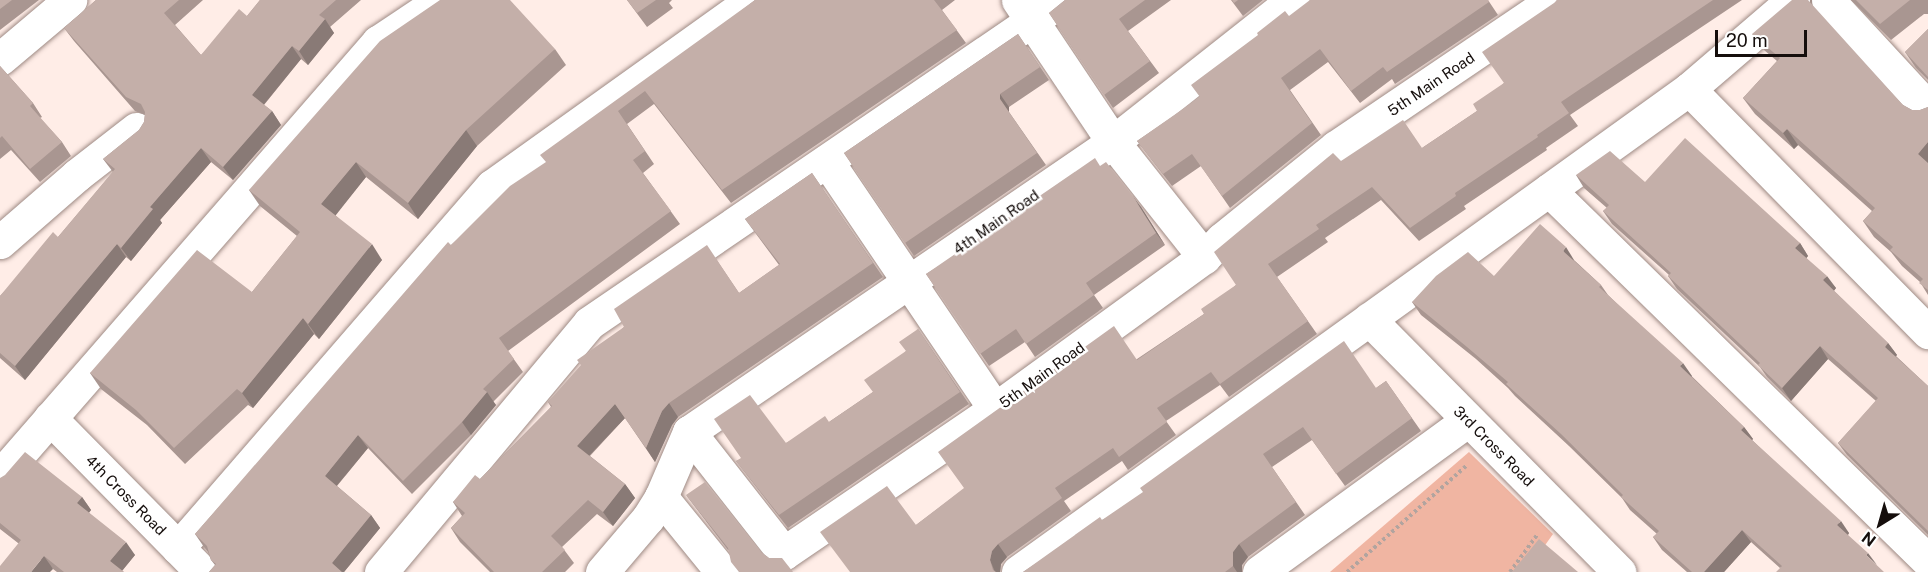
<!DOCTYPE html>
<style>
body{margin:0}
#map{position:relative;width:1928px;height:572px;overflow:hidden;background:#ffede7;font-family:"Public Sans",sans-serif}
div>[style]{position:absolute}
.green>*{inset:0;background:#f0b5a2}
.path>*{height:4px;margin-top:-2px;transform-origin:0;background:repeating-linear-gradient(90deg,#b2a49f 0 3px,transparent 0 6px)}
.roads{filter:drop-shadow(0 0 2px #9e8a84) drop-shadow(0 0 2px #9e8a84)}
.street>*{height:33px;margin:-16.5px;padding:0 16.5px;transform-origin:16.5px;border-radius:16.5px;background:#fff}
.secondary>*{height:33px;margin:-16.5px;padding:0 16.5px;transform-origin:16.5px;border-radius:16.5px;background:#fff}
.wall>*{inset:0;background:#a99691}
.shaded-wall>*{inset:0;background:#897a76}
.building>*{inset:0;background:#c4afa9}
span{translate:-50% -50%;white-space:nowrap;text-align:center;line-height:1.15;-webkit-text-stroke:5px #fff;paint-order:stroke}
.street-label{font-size:15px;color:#150e0c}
.north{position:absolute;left:1850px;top:494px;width:60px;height:60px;-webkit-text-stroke:4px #fff;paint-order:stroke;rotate:217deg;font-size:16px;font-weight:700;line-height:24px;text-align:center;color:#150e0c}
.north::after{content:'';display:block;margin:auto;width:21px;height:27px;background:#150e0c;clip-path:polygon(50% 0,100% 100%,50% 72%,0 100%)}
.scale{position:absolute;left:1715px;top:30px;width:92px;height:27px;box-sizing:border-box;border:3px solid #150e0c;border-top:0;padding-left:8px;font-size:18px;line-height:21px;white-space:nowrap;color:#150e0c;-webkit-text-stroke:4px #fff;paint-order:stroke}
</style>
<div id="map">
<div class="green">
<div style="clip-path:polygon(1469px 452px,1553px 534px,1526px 572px,1330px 572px)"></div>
</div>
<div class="path">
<div style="left:1347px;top:572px;width:161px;rotate:-41.7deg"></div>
<div style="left:1510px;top:572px;width:46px;rotate:-53.9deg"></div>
</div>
<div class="roads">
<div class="street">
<div style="left:1018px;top:0;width:171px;rotate:56.2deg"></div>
<div style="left:1113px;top:142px;width:147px;rotate:51.6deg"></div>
<div style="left:0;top:59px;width:92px;rotate:-40.1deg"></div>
<div style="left:1689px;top:89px;width:341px;rotate:45.5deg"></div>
<div style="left:827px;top:161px;width:300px;rotate:55.9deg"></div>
<div style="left:1549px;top:190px;width:530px;rotate:44.39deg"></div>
<div style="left:0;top:242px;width:102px;rotate:-41deg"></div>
<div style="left:77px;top:175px;width:75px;rotate:-37.9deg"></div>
<div style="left:1369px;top:319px;width:356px;rotate:45.3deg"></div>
<div style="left:50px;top:418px;width:216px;rotate:45.4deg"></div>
<div style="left:689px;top:432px;width:514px;rotate:-34.37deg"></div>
<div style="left:1113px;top:142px;width:229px;rotate:-38.3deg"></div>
<div style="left:0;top:476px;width:576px;rotate:-48.95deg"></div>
<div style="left:378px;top:42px;width:76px;rotate:-33.7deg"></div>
<div style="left:178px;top:548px;width:479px;rotate:-49.1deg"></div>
<div style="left:492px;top:186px;width:320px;rotate:-35.6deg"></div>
<div style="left:381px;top:572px;width:324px;rotate:-50.1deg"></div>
<div style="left:589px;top:323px;width:573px;rotate:-34.33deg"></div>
<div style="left:602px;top:572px;width:71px;rotate:-49.6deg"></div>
<div style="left:648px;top:518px;width:25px;rotate:-58deg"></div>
<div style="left:722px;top:572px;width:97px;rotate:-129.1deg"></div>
<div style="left:661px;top:497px;width:71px;rotate:-66.7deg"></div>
<div style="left:689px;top:432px;width:154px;rotate:51.9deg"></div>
<div style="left:784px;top:553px;width:255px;rotate:-34.3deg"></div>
<div style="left:995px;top:409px;width:258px;rotate:-36deg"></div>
<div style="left:1204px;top:257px;width:25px;rotate:-45deg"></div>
<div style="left:1222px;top:239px;width:146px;rotate:-38.9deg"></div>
<div style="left:1336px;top:147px;width:262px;rotate:-34.1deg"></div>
<div style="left:1018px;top:572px;width:827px;rotate:-35.75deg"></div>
<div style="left:1689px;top:89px;width:137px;rotate:-40.6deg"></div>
<div style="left:1259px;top:572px;width:258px;rotate:-36deg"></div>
</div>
<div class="secondary">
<div style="left:1828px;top:0;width:147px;rotate:47.2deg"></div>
</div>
</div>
<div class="wall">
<div style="clip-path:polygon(0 0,39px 0,0 30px)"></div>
<div style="clip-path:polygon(96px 0,203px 0,175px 25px,201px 55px,247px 16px,260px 0,361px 0,330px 27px,334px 33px,308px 65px,301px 59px,264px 105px,272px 111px,281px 125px,233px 180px,211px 162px,160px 220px,162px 223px,131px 261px,126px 257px,25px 380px,0 358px,0 296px,58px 237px,113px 172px,103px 159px,139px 130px,144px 122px,145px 115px,135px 111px,74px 41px,64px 28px)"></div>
<div style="clip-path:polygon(627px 0,672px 0,669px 3px,673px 8px,647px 27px)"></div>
<div style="clip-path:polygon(755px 0,955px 0,942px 10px,966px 43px,731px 203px,654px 104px,627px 124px,654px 164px,643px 173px,680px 224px,508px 351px,523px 372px,493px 402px,496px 405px,471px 435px,412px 494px,368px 448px,337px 486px,371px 515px,380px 528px,344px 572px,209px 572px,215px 565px,211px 560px,208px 552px,204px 547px,195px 534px,451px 245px,546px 163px)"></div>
<div style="clip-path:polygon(1065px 0,1171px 0,1128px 31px,1159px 73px,1113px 108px,1049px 13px)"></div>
<div style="clip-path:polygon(1231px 0,1263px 0,1243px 16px)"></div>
<div style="clip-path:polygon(1488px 0,1498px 15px,1395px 84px,1392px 79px,1360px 103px,1328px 62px,1290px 90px,1321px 135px,1230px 208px,1201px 166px,1172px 186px,1137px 141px,1200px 98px,1289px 16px)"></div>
<div style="clip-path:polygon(1557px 0,1742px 0,1570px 115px,1578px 126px,1546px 148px,1547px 150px,1464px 206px,1466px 209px,1419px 241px,1381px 200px,1325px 238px,1328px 242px,1277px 277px,1317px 334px,1229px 397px,1220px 385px,1166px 421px,1176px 435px,1128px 470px,1122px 461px,1064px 501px,1071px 511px,1007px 557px,1001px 564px,1000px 572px,850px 572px,916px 525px,1137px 359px,1204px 314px,1236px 285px,1341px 161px,1422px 148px,1477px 111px,1504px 83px)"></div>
<div style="clip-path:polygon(1851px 0,1928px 0,1928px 14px,1924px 14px,1891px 40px)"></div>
<div style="clip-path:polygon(1928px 29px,1928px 80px,1916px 68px,1905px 52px)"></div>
<div style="clip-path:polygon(1018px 34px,1049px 80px,1009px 107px,1009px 112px,1046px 165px,914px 256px,844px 153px)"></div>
<div style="clip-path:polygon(1752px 34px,1903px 105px,1912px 110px,1920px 110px,1928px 107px,1928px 295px,1920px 282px,1902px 266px,1891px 252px,1874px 237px,1863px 221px,1872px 211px,1798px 145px,1794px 149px,1755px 114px,1743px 98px,1777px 61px,1764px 50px)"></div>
<div style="clip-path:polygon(555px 49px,566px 65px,477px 146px,418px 219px,366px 177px,335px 215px,382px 260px,319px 339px,314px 334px,253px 408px,248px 405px,185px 464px,147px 425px,101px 389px,90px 373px,252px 292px,297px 236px,260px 206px,249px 190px)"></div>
<div style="clip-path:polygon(0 66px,33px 103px,42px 117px,40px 118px,62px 142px,71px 156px,40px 182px,11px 150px,0 159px)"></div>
<div style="clip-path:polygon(1100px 166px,1141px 207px,1165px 245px,1094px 295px,1103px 308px,1035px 357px,1025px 342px,989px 366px,926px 274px)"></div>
<div style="clip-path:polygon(812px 173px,883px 277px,678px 417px,672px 425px,655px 462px,625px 418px,590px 456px,625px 484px,635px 498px,613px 526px,597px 514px,562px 547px,574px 563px,565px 572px,490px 572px,460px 542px,451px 528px,462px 516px,453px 502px,480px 479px,551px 407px,548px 402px,624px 327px,716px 259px,739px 293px,779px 265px,745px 219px)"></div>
<div style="clip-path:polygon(1576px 175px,1645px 182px,1800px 243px,1808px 256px,1806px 258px,1836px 288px,1834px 291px,1888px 343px,1897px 355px,1896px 356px,1928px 386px,1928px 535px,1847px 455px,1838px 443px,1876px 401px,1828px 359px,1791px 401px,1767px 377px,1760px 367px,1677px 289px,1668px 276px,1669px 275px,1612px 224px,1603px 211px,1607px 208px,1584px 188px)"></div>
<div style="clip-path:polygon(1574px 260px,1601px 285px,1608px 295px,1744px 427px,1753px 439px,1752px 440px,1849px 533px,1848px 535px,1780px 568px,1751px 542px,1724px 572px,1687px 572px,1662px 550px,1653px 537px,1657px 534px,1630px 510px,1622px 498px,1569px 446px,1515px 396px,1508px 388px,1476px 359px,1421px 315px,1412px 302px,1494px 276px)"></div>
<div style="clip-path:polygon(918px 329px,969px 404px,788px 528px,736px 461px,786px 443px,829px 422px,873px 392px,906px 351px)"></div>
<div style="clip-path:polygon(1386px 381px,1421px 431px,1345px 486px,1312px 440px,1272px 467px,1305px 515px,1248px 557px,1242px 565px,1242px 572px,1023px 572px,1102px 520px,1376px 388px)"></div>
<div style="clip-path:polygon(0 478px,82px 497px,91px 510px,89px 513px,135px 555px,122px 571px,124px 572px,57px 572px,18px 543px,0 529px)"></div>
<div style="clip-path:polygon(686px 495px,761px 552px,769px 558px,728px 550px)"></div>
</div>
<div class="shaded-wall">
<div style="clip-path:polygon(325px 19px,334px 33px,308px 65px,299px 51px)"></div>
<div style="clip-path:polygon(292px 46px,301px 59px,261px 108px,252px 95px)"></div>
<div style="clip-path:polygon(1000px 94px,1009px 107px,1009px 112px,1046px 165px,1000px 99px)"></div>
<div style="clip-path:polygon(272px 111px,281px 125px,233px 180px,223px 167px)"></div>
<div style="clip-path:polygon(1787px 129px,1798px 145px,1794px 149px,1783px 133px)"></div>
<div style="clip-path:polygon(466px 130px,477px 146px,418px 219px,408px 203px)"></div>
<div style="clip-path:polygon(1928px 142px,1928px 168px,1918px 154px)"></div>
<div style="clip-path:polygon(201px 148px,211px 162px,160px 220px,162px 223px,131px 261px,121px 248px,150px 207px)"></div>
<div style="clip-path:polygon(356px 162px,366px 177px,332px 220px,321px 204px)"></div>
<div style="clip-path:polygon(1132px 195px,1141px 207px,1165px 245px,1156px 233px)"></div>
<div style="clip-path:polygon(1800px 243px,1808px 256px,1804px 261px,1795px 248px)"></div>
<div style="clip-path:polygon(117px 244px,126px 257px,25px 380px,15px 366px)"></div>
<div style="clip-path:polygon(372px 244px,382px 260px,319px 339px,308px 324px)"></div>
<div style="clip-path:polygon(1566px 247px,1574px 260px,1571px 263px,1563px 251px)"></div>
<div style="clip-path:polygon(1827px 276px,1836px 288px,1832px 293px,1823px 280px)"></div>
<div style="clip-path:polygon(303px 318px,314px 334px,253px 408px,242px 393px)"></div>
<div style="clip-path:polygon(1888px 343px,1897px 355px,1893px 359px,1885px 347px)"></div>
<div style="clip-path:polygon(1820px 346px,1828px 359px,1791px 401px,1782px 388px)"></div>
<div style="clip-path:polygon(1683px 363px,1692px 376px,1689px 379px,1680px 366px)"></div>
<div style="clip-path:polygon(487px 392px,496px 405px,471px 435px,462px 422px)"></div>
<div style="clip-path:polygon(669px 403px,678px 417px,672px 425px,655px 462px,646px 448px,662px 411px)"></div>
<div style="clip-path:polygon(615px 404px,625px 418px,586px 459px,577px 446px)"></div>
<div style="clip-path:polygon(1744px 427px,1753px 439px,1750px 442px,1741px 430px)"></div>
<div style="clip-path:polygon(358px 435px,368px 448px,334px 489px,325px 476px)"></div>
<div style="clip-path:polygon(625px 484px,635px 498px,613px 526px,603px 512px)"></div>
<div style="clip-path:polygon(82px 497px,91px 510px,86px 516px,77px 503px)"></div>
<div style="clip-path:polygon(371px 515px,380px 528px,344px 572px,338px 572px,332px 563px)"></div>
<div style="clip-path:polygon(1841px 521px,1849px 533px,1846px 538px,1837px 525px)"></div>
<div style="clip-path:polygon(1742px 530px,1751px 542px,1724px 572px,1704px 572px)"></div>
<div style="clip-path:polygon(126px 542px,135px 555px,121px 572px,110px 561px)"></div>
<div style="clip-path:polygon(998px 544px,1007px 557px,1001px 564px,1000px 572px,995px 572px,990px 560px,992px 551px)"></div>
<div style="clip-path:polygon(1239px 544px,1248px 557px,1242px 565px,1242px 572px,1237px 572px,1233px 566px,1233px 552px)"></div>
<div style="clip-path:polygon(1868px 553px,1877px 565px,1866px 555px)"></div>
<div style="clip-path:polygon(44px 556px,53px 569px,50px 572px,31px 572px)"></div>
</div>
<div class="building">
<div style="clip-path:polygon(0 0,12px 0,0 9px)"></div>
<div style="clip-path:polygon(96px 0,179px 0,164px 13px,201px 55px,239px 9px,247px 16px,260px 0,336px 0,319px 15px,325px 19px,299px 51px,292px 46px,252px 95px,272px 111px,223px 167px,201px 148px,150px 207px,153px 209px,121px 248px,117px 244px,15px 366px,0 353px,0 296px,53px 232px,58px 237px,115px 169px,103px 159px,139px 130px,144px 122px,145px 112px,141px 104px,126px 97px,64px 28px)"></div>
<div style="clip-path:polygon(440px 0,510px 0,555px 49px,466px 130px,408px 203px,356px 162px,321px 204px,372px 244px,308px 324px,303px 318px,242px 393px,237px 389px,174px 448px,136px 410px,90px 373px,197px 250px,252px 292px,300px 232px,249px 190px,380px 41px)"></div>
<div style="clip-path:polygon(627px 0,656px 0,637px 13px)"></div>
<div style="clip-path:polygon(755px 0,934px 0,957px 30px,722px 190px,645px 91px,618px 111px,645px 151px,633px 160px,671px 211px,499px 338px,514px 359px,483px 389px,487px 392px,462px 422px,403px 481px,358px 435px,325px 476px,371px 515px,332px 563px,342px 572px,209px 572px,216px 564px,211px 560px,207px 546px,195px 534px,448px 242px,451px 245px,510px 186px,546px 162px,540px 155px)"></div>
<div style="clip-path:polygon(1065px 0,1145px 0,1119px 19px,1150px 61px,1104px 95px,1049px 13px)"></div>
<div style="clip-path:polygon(1232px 0,1238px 0,1234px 3px)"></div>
<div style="clip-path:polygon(1310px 0,1488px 0,1489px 2px,1387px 72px,1383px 67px,1351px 91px,1320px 49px,1281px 78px,1312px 123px,1222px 196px,1192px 154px,1163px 174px,1137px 141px,1200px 97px,1191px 85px,1258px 35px,1257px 33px,1285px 11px,1289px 16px)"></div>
<div style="clip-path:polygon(1557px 0,1713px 0,1561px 102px,1569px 113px,1537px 135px,1538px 137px,1455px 193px,1456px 196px,1410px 228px,1372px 187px,1316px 225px,1319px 229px,1268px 264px,1308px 321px,1220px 384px,1211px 372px,1157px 408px,1167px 422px,1119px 457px,1113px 448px,1055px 488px,1062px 498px,998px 544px,992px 551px,990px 560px,993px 570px,996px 572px,850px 572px,820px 532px,887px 486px,916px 525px,964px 488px,938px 452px,1114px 326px,1137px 360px,1204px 314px,1201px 309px,1236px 285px,1214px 252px,1333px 153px,1341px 161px,1403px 120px,1422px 148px,1477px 111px,1473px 104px,1504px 83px,1482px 52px,1554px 3px)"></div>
<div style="clip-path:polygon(1792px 0,1808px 0,1903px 105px,1912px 110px,1920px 110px,1928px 107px,1928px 142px,1918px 154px,1928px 163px,1928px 290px,1919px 283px,1923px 279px,1890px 250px,1893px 247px,1863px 221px,1875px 208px,1787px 129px,1783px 133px,1743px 98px,1780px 58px,1752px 34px)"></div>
<div style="clip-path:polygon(1856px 0,1910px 0,1880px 24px)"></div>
<div style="clip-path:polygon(1928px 29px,1928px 77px,1905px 52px)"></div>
<div style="clip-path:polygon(1018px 34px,1040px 67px,1000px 94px,1000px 99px,1037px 153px,905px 243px,844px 153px)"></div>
<div style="clip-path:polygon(0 66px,33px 103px,30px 106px,62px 142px,30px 169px,2px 136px,0 138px)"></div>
<div style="clip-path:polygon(1685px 138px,1800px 243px,1795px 248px,1827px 276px,1823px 280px,1888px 343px,1885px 347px,1928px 386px,1928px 531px,1838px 443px,1878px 398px,1820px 346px,1782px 388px,1758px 365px,1760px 363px,1668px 276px,1671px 273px,1603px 211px,1609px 205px,1576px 175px,1610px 151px,1645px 182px)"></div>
<div style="clip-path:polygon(1095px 158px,1100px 166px,1106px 162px,1132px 195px,1156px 233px,1086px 283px,1094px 295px,1026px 344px,1016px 329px,980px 354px,926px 274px)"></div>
<div style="clip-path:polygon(812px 173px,873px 263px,669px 403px,662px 411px,646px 448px,615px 404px,577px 446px,625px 484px,603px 512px,588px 500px,551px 536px,565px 550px,542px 572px,494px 572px,451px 528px,465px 513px,453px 502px,475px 475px,480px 479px,552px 406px,548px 402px,581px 365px,577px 360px,624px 327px,614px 309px,707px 245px,739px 293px,780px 264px,745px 219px)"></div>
<div style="clip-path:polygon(1540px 224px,1566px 247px,1563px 251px,1601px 285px,1599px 287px,1683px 363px,1680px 366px,1744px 427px,1741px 430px,1841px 521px,1837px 525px,1868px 553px,1866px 555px,1884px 572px,1776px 572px,1782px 566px,1742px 530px,1704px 572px,1692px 572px,1653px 537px,1659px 531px,1621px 497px,1623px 495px,1561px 434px,1506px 384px,1508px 382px,1467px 347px,1412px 302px,1436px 276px,1468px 252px,1494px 276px)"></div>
<div style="clip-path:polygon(918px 329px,960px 392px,779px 515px,736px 461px,741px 458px,714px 419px,750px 395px,786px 443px,825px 416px,829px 422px,873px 392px,864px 380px,906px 351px,899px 342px)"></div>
<div style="clip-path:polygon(1344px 341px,1376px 388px,1386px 381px,1412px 418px,1336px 474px,1303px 427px,1263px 454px,1296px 502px,1239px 544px,1233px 552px,1233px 566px,1225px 572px,1023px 572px,1100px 517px,1102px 520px,1143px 492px,1140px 488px)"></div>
<div style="clip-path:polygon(25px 452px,82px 497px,77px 503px,126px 542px,110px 561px,124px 572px,64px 572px,44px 556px,31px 572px,0 572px,0 566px,21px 540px,0 523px,0 478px,5px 475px)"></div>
<div style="clip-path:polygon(705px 482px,761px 552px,769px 558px,782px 558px,793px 572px,739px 572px,731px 562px,728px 548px,686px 495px)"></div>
<div style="clip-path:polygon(1539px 539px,1578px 572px,1512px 572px)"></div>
</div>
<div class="street-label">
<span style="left:1431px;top:84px;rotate:-34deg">5th Main Road</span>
<span style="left:996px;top:222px;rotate:-35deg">4th Main Road</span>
<span style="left:1042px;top:375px;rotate:-36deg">5th Main Road</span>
<span style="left:1494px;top:446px;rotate:45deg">3rd Cross Road</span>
<span style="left:126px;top:495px;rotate:45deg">4th Cross Road</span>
</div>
<div class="north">N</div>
<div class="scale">20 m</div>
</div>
